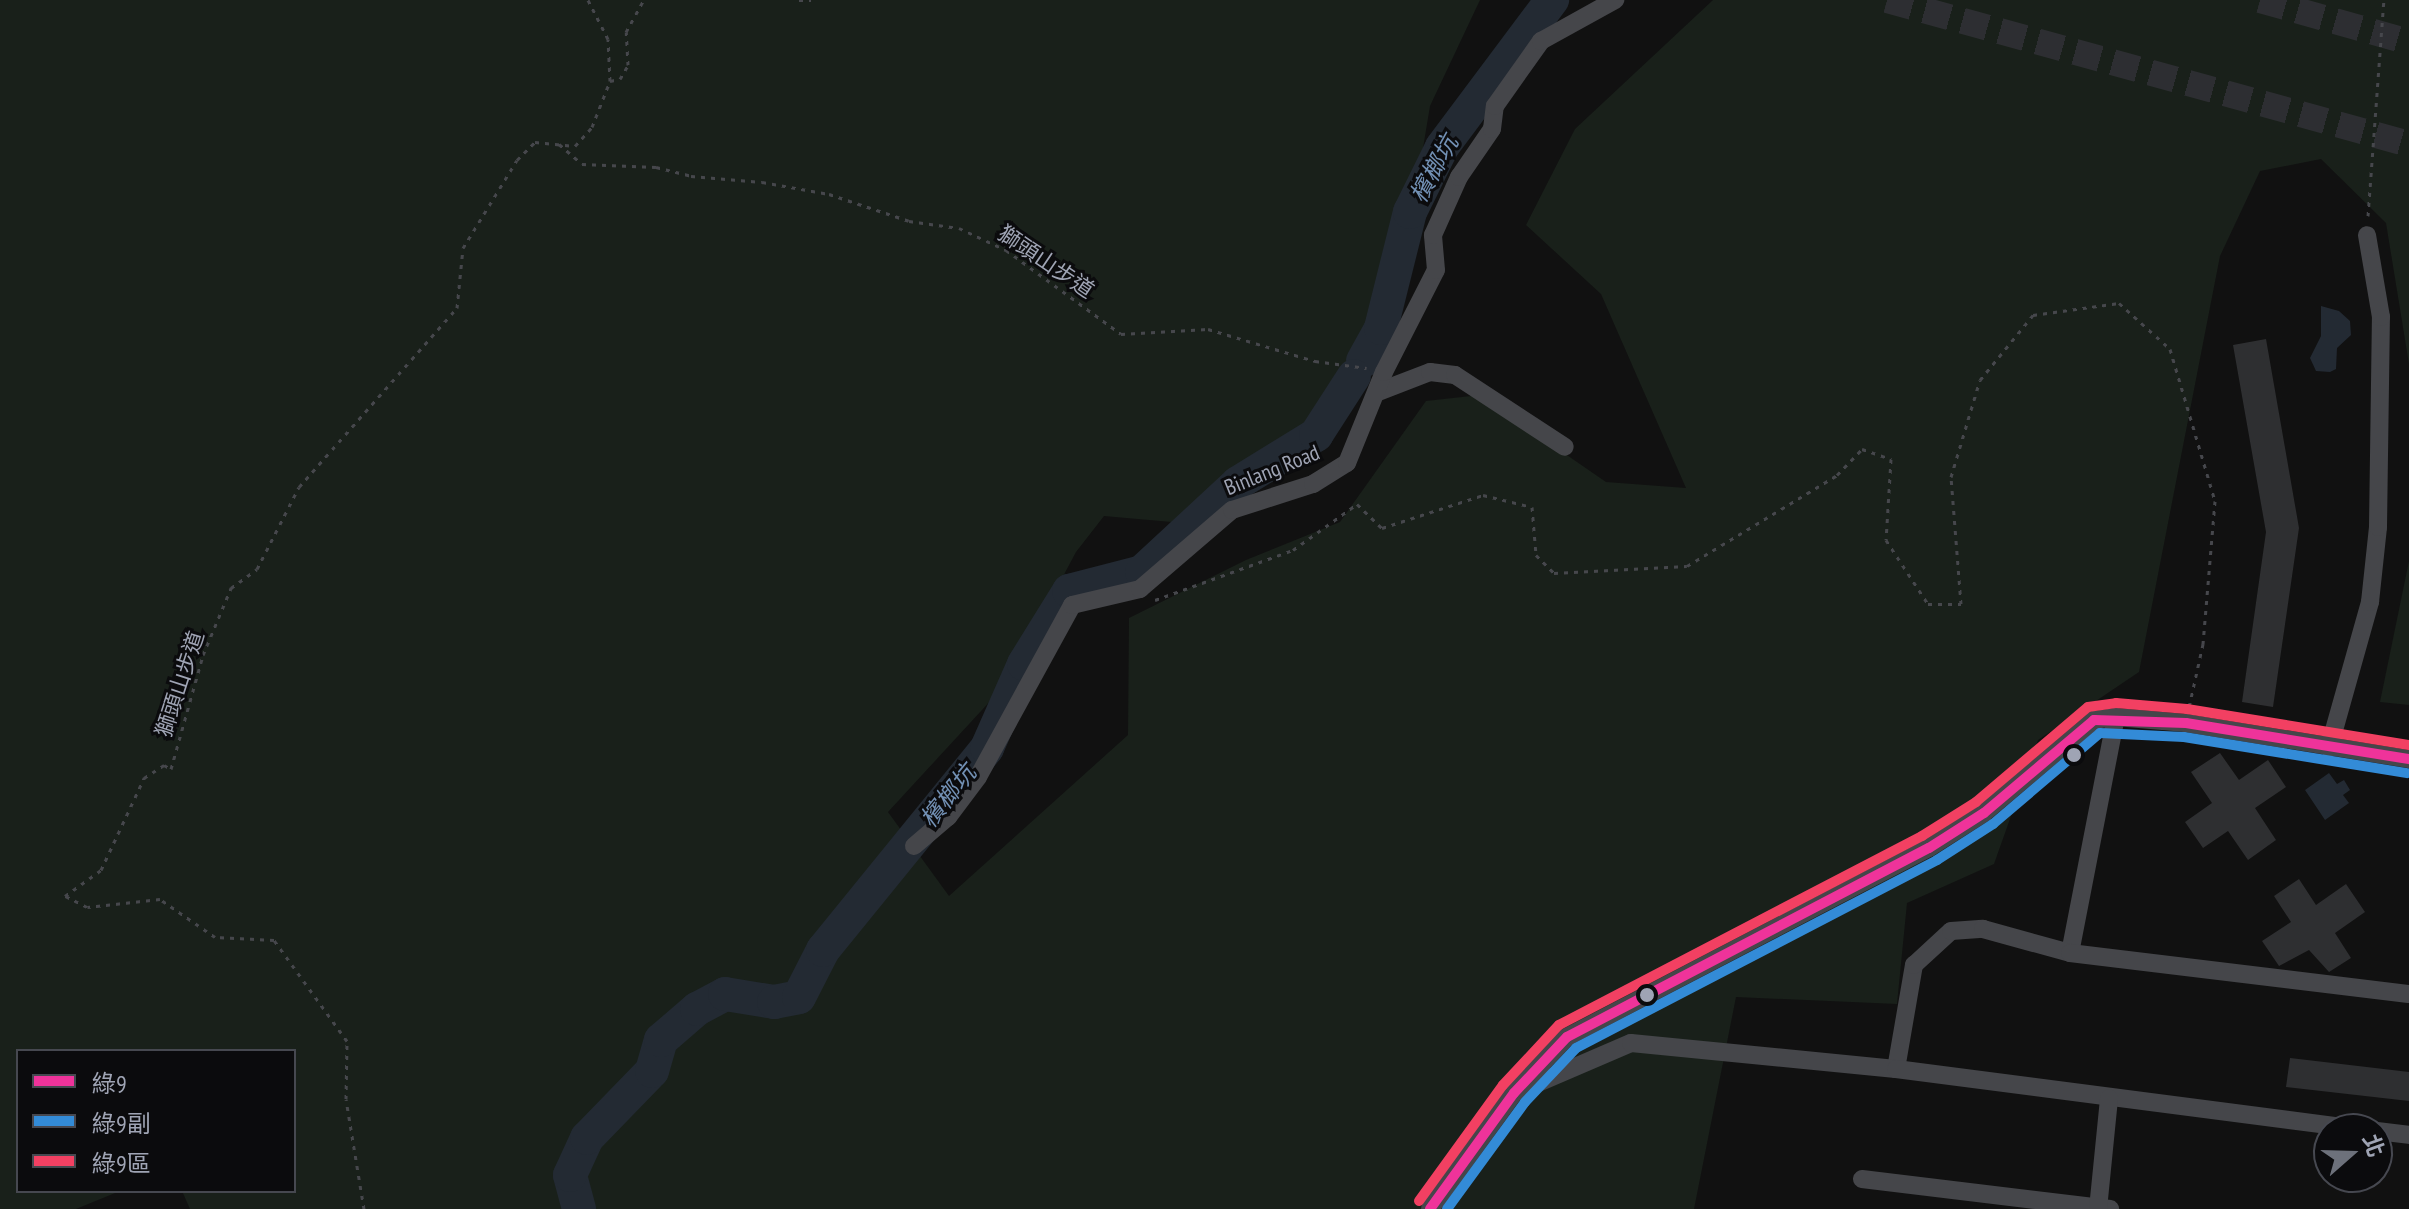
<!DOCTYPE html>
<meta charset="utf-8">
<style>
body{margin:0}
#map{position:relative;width:2409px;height:1209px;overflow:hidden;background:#111;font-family:"PT Sans Narrow","Noto Sans TC",sans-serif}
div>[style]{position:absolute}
.green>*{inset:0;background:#19201a}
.water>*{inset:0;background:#232a33}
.river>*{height:34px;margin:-17px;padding:0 17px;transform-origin:17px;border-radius:17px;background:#232a33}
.building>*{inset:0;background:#2e2f31}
.highway-tunnel>*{height:26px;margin-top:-13px;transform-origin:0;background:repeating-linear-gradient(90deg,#2d2e32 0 26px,transparent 0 39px)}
.path>*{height:3px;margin-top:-1.5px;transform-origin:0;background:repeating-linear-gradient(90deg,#46474c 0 4px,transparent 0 10px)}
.minor>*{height:18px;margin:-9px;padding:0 9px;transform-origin:9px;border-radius:9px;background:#45464a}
.bus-1>*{height:10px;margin:-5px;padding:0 5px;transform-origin:5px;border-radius:5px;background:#ef339a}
.bus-2>*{height:10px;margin:-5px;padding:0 5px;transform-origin:5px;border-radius:5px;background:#338bd7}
.bus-3>*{height:10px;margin:-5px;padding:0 5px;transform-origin:5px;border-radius:5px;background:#f24062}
.dots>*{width:22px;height:22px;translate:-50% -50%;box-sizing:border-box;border:4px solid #0b0b0d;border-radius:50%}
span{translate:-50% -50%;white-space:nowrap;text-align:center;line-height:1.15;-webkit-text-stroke:6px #0b0b0d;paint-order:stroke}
.street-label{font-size:22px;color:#9fa4b4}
.water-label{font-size:24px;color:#7290b4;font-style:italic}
.legend{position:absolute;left:16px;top:1049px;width:280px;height:144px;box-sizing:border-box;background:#0b0b0d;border:2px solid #464850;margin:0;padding:10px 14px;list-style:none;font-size:24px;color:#9fa4b4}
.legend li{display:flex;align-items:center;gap:16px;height:40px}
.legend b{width:40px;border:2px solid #464850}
.north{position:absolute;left:2313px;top:1113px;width:80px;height:80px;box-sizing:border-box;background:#0b0b0d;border:2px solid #464850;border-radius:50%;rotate:70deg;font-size:22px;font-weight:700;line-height:32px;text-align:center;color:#9fa4b4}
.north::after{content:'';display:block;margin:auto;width:28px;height:36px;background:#6d717b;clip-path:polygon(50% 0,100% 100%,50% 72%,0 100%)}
</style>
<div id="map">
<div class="green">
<div style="clip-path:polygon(0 0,1480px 0,1430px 106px,1412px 214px,1352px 406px,1183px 523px,1104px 516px,1076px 552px,1005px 685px,888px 812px,949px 896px,1128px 735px,1129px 618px,1246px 560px,1340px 522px,1426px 401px,1480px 395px,1606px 482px,1686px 488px,1601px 294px,1526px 225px,1575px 129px,1713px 0,2409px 0,2409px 364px,2386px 223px,2321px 159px,2260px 171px,2220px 256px,2139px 672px,2038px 740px,1994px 864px,1907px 903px,1897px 1004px,1736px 997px,1694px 1209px,190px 1209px,182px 1191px,294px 1191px,294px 1051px,18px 1051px,18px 1191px,120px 1191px,76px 1209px,0 1209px)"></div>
<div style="clip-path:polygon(2409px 561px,2409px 705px,2380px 702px)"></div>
</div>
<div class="water">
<div style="clip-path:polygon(2321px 306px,2339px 311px,2350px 321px,2351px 335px,2337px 348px,2336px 369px,2330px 372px,2316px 371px,2310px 358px,2321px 336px)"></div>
<div style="clip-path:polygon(2329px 773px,2337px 784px,2344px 780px,2350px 790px,2343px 795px,2349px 803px,2325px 820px,2305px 790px)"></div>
</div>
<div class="river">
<div style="left:1363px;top:361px;width:38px;rotate:-61deg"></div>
<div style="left:1381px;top:328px;width:120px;rotate:-76deg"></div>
<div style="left:1410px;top:212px;width:72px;rotate:-63.8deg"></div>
<div style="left:1442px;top:147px;width:184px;rotate:-53.2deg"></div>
<div style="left:579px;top:1209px;width:35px;rotate:-105deg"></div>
<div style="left:570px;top:1175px;width:41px;rotate:-65.3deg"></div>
<div style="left:587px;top:1138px;width:93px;rotate:-45.9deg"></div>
<div style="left:652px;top:1071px;width:32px;rotate:-74deg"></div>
<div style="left:661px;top:1040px;width:48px;rotate:-40.7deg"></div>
<div style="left:697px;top:1009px;width:32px;rotate:-28deg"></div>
<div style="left:725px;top:994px;width:50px;rotate:9.3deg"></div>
<div style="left:774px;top:1002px;width:25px;rotate:-11deg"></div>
<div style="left:799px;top:997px;width:53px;rotate:-62.9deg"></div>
<div style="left:823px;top:950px;width:260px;rotate:-50.9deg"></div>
<div style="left:987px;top:748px;width:92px;rotate:-66.2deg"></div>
<div style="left:1024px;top:664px;width:86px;rotate:-58.3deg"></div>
<div style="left:1069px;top:591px;width:75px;rotate:-14.6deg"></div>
<div style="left:1142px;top:572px;width:131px;rotate:-42.8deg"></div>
<div style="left:1238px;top:483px;width:92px;rotate:-31.6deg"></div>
<div style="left:1316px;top:435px;width:70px;rotate:-57.2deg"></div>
</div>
<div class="building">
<div style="clip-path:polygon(2266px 339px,2299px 528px,2273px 707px,2242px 702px,2266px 532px,2233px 345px)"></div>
<div style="clip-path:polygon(2220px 753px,2239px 780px,2268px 760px,2286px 787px,2255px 808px,2276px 840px,2248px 860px,2228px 831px,2203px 848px,2185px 822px,2212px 803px,2191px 772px)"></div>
<div style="clip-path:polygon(2299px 879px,2316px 905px,2346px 884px,2365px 912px,2335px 933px,2351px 958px,2329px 972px,2309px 950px,2279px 966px,2262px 941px,2291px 922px,2274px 896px)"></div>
<div style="clip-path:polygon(2290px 1058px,2409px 1072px,2409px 1101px,2286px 1087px)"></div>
</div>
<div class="highway-tunnel">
<div style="left:1887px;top:0;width:541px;rotate:15.42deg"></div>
<div style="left:2260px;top:0;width:155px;rotate:15.7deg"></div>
</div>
<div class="path">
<div style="left:799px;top:0;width:12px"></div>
<div style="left:610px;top:81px;width:10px;rotate:-11deg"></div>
<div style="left:620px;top:79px;width:16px;rotate:-60deg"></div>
<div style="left:628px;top:65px;width:33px;rotate:-93deg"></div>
<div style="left:626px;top:32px;width:37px;rotate:-61deg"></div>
<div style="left:559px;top:144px;width:30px;rotate:41deg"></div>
<div style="left:582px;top:164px;width:74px;rotate:2.3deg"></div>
<div style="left:656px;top:167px;width:36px;rotate:14deg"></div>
<div style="left:691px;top:176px;width:71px;rotate:4.8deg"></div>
<div style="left:762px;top:182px;width:68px;rotate:10.2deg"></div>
<div style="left:829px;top:194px;width:84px;rotate:18.6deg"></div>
<div style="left:909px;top:221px;width:50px;rotate:8deg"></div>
<div style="left:959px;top:228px;width:52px;rotate:25.1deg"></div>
<div style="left:1006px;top:250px;width:142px;rotate:36.1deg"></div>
<div style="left:1121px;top:334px;width:87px;rotate:-3.3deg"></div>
<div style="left:1208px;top:329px;width:112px;rotate:16.7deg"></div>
<div style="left:1315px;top:361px;width:52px;rotate:7.7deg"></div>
<div style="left:2368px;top:216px;width:217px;rotate:-85.8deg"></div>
<div style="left:1155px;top:600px;width:147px;rotate:-19.9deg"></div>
<div style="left:1293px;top:550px;width:79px;rotate:-35.7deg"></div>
<div style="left:1357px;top:504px;width:35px;rotate:44deg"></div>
<div style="left:1382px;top:528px;width:106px;rotate:-18.1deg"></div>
<div style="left:1483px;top:495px;width:50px;rotate:13.8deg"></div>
<div style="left:1532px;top:507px;width:48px;rotate:85.2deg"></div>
<div style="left:1536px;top:555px;width:25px;rotate:45deg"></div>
<div style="left:1554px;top:573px;width:133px;rotate:-3deg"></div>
<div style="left:1687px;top:566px;width:175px;rotate:-31.2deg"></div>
<div style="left:1837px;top:475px;width:36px;rotate:-46deg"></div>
<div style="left:1862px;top:449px;width:31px;rotate:19deg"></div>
<div style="left:1891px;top:459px;width:81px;rotate:93.5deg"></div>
<div style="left:1886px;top:540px;width:77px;rotate:56.7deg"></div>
<div style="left:1928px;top:604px;width:33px"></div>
<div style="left:1961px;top:604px;width:127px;rotate:-94.5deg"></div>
<div style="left:1951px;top:477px;width:101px;rotate:-73.4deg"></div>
<div style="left:1980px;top:380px;width:84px;rotate:-50.8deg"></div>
<div style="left:2033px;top:315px;width:87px;rotate:-7.9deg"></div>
<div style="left:2119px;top:303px;width:69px;rotate:42deg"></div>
<div style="left:2170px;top:349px;width:159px;rotate:73.5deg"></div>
<div style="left:2215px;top:501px;width:144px;rotate:94.8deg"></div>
<div style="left:2203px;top:644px;width:65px;rotate:102.5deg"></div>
<div style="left:364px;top:1209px;width:111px;rotate:-99.3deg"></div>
<div style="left:346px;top:1099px;width:58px;rotate:-89deg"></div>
<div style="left:347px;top:1041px;width:125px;rotate:-125.9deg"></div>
<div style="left:274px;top:940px;width:59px;rotate:-177.1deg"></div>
<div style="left:215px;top:937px;width:67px;rotate:-145.4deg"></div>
<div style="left:160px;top:899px;width:73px;rotate:173.7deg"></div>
<div style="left:87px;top:907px;width:25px;rotate:-153deg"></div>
<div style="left:65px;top:896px;width:44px;rotate:-35.8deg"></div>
<div style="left:101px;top:870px;width:102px;rotate:-64.9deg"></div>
<div style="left:144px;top:778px;width:24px;rotate:-33deg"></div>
<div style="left:164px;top:765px;width:8px;rotate:30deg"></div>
<div style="left:171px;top:769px;width:118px;rotate:-74.3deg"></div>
<div style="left:203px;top:655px;width:73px;rotate:-67.3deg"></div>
<div style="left:231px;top:588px;width:32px;rotate:-36deg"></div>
<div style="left:257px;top:569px;width:92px;rotate:-62.9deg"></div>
<div style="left:299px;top:487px;width:239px;rotate:-48.6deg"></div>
<div style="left:457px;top:308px;width:60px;rotate:-84.3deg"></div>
<div style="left:463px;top:248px;width:103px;rotate:-58.5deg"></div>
<div style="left:517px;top:160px;width:25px;rotate:-45deg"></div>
<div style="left:535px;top:142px;width:40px;rotate:5.7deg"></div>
<div style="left:575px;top:146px;width:25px;rotate:-48deg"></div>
<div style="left:592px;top:127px;width:49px;rotate:-68.6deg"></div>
<div style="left:610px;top:81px;width:42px;rotate:-92.7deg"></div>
<div style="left:608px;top:39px;width:44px;rotate:-117.1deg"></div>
</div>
<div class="minor">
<div style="left:1378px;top:392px;width:56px;rotate:-21deg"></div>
<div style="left:1430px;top:372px;width:25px;rotate:7deg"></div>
<div style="left:1455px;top:375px;width:131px;rotate:33.2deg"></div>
<div style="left:2329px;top:748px;width:152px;rotate:-74.3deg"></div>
<div style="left:2370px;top:602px;width:75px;rotate:-83.9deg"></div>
<div style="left:2378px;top:527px;width:210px;rotate:-89.2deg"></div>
<div style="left:2381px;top:317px;width:83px;rotate:-99.7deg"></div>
<div style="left:914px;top:846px;width:45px;rotate:-40.5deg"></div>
<div style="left:948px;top:817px;width:50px;rotate:-53.1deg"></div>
<div style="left:978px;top:777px;width:196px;rotate:-61.3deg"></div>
<div style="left:1072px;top:605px;width:70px;rotate:-13.2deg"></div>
<div style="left:1140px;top:589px;width:121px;rotate:-40.7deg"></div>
<div style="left:1232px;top:510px;width:85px;rotate:-17.8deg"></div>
<div style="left:1313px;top:484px;width:40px;rotate:-32deg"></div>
<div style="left:1347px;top:463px;width:98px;rotate:-67.9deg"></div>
<div style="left:1384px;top:372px;width:114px;rotate:-63deg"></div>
<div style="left:1436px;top:270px;width:35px;rotate:-95deg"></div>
<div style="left:1433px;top:235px;width:64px;rotate:-65.9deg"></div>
<div style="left:1459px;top:177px;width:58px;rotate:-55.5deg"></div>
<div style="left:1492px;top:129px;width:23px;rotate:-83deg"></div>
<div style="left:1495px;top:106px;width:80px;rotate:-54.7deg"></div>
<div style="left:1541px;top:41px;width:85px;rotate:-29deg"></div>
<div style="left:2070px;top:953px;width:240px;rotate:-79deg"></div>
<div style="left:1896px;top:1069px;width:106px;rotate:-80.2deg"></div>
<div style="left:1914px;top:965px;width:50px;rotate:-42.6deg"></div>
<div style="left:1951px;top:931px;width:32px;rotate:-4deg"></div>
<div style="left:1983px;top:929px;width:90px;rotate:15.4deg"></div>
<div style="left:2070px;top:953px;width:341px;rotate:6.9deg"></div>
<div style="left:1524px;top:1089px;width:116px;rotate:-23.3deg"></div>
<div style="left:1631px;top:1043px;width:266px;rotate:5.6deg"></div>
<div style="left:1896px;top:1069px;width:467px;rotate:7.4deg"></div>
<div style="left:2377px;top:1131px;width:32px;rotate:7deg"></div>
<div style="left:1862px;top:1179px;width:250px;rotate:6.9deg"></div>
<div style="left:1430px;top:1209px;width:143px;rotate:-54.1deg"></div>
<div style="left:1514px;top:1093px;width:77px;rotate:-46.6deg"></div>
<div style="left:1567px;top:1037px;width:408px;rotate:-27.6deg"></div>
<div style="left:1929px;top:848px;width:65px;rotate:-32.5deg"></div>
<div style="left:1984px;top:813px;width:144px;rotate:-40.2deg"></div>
<div style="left:2094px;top:720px;width:22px;rotate:-8deg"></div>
<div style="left:2116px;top:717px;width:70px;rotate:4.9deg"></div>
<div style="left:2186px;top:723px;width:226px;rotate:9.2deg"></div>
<div style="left:2098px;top:1209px;width:111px;rotate:-84.3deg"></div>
</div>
<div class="bus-1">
<div style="left:1430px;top:1209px;width:143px;rotate:-54.1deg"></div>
<div style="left:1514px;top:1093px;width:77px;rotate:-46.6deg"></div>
<div style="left:1567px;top:1037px;width:408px;rotate:-27.6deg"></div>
<div style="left:1929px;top:848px;width:65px;rotate:-32.5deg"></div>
<div style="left:1984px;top:813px;width:144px;rotate:-40.2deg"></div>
<div style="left:2094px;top:720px;width:92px;rotate:1.9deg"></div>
<div style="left:2186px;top:723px;width:226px;rotate:9.2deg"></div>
</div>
<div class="bus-2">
<div style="left:1447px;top:1209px;width:132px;rotate:-53.9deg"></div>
<div style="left:1525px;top:1102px;width:74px;rotate:-46.6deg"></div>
<div style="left:1576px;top:1048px;width:407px;rotate:-27.5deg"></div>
<div style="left:1937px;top:860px;width:67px;rotate:-32.7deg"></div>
<div style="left:1993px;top:824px;width:140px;rotate:-40.4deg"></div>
<div style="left:2100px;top:733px;width:84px;rotate:2.7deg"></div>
<div style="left:2184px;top:737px;width:226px;rotate:9.2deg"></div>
</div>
<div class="bus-3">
<div style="left:1419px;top:1201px;width:143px;rotate:-54.1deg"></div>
<div style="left:1503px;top:1085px;width:82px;rotate:-47deg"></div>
<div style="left:1559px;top:1025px;width:409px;rotate:-27.5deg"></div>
<div style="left:1922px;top:836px;width:64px;rotate:-32.2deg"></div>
<div style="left:1976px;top:802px;width:147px;rotate:-40.3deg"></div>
<div style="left:2088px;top:707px;width:28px;rotate:-8deg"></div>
<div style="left:2116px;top:703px;width:71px;rotate:4.8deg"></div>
<div style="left:2187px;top:709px;width:225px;rotate:9.2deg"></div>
</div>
<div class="dots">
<div style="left:2074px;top:755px;background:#9fa4b4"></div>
<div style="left:1647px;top:995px;background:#9fa4b4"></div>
</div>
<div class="street-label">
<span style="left:1046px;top:262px;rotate:34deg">獅頭山步道</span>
<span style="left:1272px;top:470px;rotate:-22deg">Binlang Road</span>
<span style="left:180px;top:684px;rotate:-72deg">獅頭山步道</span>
</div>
<div class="water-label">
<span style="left:1434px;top:169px;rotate:-61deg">檳榔坑</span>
<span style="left:948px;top:796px;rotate:-51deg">檳榔坑</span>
</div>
<ul class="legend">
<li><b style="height:10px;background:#ef339a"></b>綠9</li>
<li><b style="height:10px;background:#338bd7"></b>綠9副</li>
<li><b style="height:10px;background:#f24062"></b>綠9區</li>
</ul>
<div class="north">北</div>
</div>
